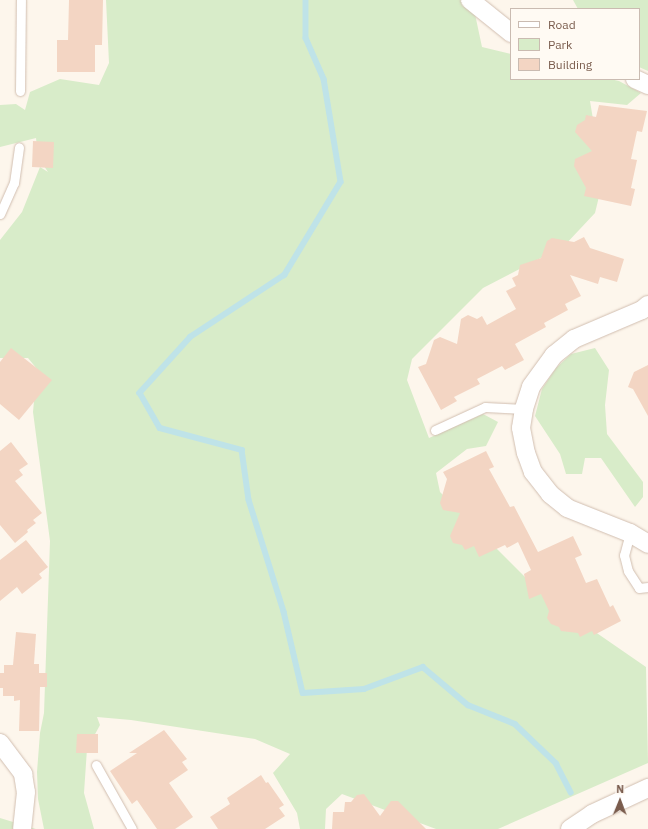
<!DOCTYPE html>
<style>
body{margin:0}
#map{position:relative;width:648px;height:829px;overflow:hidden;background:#fdf6ec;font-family:"IBM Plex Sans",sans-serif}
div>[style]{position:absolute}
.green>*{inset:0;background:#d8ecc9}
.stream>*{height:5.5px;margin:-2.75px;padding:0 2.75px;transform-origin:2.75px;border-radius:2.75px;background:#bfe3e8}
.building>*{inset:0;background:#f3d5c3}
.roads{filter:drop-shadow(0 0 1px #d1beb0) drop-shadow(0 0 1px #d1beb0)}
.service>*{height:9px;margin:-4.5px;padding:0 4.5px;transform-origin:4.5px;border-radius:4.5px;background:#fff}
.minor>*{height:18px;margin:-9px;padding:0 9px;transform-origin:9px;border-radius:9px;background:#fff}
span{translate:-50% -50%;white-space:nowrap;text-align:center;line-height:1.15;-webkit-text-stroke:3.5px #fffaf3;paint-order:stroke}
.legend{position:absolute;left:510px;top:8px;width:130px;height:72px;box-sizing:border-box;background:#fffaf3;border:1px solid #cabbb1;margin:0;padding:5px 7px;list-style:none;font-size:12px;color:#7a5c4d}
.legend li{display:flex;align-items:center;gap:8px;height:20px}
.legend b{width:20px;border:1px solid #cabbb1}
.north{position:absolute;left:600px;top:781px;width:40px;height:40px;-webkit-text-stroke:3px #fffaf3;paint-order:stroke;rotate:1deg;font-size:11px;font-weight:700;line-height:16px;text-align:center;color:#7a5c4d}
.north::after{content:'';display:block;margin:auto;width:14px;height:18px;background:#7a5c4d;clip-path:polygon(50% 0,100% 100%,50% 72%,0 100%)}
</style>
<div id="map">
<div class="green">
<div style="clip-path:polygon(106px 0,472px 0,482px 47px,511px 54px,511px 79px,610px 79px,619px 81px,641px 93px,627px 105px,590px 101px,603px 180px,595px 213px,564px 246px,483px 288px,412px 359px,407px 380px,429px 438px,483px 414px,498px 422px,486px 446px,467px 449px,436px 473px,440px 492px,546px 598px,646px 667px,648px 763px,498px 829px,436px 829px,342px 794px,326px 809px,325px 829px,300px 829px,297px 813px,273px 773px,290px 754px,255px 739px,131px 720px,97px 717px,100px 725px,87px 749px,84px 793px,94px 829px,44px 829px,38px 799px,37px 772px,40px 733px,44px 713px,50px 541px,33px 412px,37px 369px,28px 358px,0 358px,0 240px,22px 212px,40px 167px,48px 172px,38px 157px,36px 138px,0 147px,0 105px,16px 104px,25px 110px,30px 92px,60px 79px,99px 85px,109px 63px)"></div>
<div style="clip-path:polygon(573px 0,648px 0,648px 71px,639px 67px,639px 9px,578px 9px)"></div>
<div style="clip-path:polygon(595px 348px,609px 370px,605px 405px,607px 434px,643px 482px,643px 497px,635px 507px,601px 458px,585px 458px,582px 474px,566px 474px,560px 454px,535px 416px,542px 389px,556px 368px,571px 354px)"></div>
<div style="clip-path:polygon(0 818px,36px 829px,0 829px)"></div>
</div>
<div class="stream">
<div style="left:306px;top:0;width:38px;rotate:90deg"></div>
<div style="left:306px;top:38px;width:45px;rotate:66.3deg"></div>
<div style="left:324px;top:79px;width:104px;rotate:80.6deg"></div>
<div style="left:341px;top:182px;width:109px;rotate:121.1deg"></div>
<div style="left:285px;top:275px;width:113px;rotate:146.6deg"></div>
<div style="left:191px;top:337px;width:76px;rotate:132.3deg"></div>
<div style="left:140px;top:393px;width:40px;rotate:60.3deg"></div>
<div style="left:160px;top:428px;width:85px;rotate:15deg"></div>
<div style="left:242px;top:450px;width:50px;rotate:82deg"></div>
<div style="left:249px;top:500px;width:117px;rotate:72.6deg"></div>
<div style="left:284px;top:612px;width:83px;rotate:76.8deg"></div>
<div style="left:303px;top:693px;width:61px;rotate:-3.8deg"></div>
<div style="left:364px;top:689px;width:63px;rotate:-20.4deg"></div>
<div style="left:423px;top:667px;width:59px;rotate:40.2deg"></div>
<div style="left:468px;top:705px;width:51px;rotate:22deg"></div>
<div style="left:515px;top:724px;width:57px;rotate:43.6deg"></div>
<div style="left:556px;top:763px;width:33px;rotate:63deg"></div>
</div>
<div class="building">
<div style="clip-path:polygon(69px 0,103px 0,102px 45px,95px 45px,95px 72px,57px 72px,57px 40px,68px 40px)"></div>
<div style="clip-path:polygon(599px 105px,647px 111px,642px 132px,637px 131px,631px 159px,637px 160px,631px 188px,635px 189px,631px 206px,584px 196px,586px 188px,574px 166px,575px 159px,592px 151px,575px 132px,577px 125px,585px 120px,586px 115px,596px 117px)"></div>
<div style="clip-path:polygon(33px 141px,54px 142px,53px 168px,32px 167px)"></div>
<div style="clip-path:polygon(584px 237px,590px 248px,624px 259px,617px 282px,600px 277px,598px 284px,570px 275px,581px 296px,565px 304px,568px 310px,544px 323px,546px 327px,515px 344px,524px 360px,505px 370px,502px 366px,477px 379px,480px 384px,454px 397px,457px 401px,441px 410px,418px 367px,426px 364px,434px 340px,440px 337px,457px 344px,461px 319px,468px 315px,477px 319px,482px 316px,487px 325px,516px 309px,506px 291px,516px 286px,512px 278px,518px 275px,520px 265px,541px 258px,547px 241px,552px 238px,574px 242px)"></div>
<div style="clip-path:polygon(11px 348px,52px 380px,19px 420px,0 404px,0 362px)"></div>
<div style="clip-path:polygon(648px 365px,648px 416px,633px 389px,628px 387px,634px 372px)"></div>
<div style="clip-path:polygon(11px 442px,28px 464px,19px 470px,23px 475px,15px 481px,42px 513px,33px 520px,36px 523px,27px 530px,28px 532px,15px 543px,0 525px,0 451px)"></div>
<div style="clip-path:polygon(486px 451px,494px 467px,489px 469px,510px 507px,514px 506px,538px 552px,573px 536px,582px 555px,575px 558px,586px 583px,597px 579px,610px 607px,613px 605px,621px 621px,594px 635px,592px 631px,580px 637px,578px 633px,561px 631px,559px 627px,551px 624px,547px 618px,549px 611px,541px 594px,529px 599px,524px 574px,531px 570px,518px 542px,507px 548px,505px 545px,479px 557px,474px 546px,465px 550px,462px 545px,453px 543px,450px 536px,460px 513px,443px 510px,440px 503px,447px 479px,443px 472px)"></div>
<div style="clip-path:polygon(26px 540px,48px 567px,39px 574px,42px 578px,22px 594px,17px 587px,0 601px,0 560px)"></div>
<div style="clip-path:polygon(16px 632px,36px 634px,34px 664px,39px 664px,39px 673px,47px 673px,47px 687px,40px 687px,39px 731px,19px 731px,20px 700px,14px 701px,14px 696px,3px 696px,3px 688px,0 688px,0 673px,4px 673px,4px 665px,13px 665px)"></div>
<div style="clip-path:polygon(164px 730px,187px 759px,182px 762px,188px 770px,169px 783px,193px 817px,175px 829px,157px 829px,137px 800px,132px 804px,110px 771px,137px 753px,129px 753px)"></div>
<div style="clip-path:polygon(77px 734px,98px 734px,98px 753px,76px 753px)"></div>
<div style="clip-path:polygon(261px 775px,266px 783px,268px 782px,284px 805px,279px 808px,285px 816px,265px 829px,218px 829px,210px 817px,230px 804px,227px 798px)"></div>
<div style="clip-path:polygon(364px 794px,380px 816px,391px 801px,398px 801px,426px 829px,332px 829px,333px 812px,344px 812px,345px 802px,351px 802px,357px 795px)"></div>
</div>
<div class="roads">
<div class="service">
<div style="left:20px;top:91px;width:91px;rotate:-89.4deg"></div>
<div style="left:0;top:214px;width:34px;rotate:-66deg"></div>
<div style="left:14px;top:183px;width:36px;rotate:-82deg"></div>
<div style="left:435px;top:430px;width:55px;rotate:-24.7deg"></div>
<div style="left:485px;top:407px;width:39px;rotate:3deg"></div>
<div style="left:630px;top:533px;width:23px;rotate:105deg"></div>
<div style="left:624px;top:555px;width:16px;rotate:76deg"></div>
<div style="left:628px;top:571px;width:20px;rotate:57deg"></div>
<div style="left:639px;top:588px;width:9px;rotate:-6deg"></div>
<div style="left:96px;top:765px;width:73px;rotate:60.6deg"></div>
</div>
<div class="minor">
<div style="left:470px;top:0;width:53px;rotate:38.8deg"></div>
<div style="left:635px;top:79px;width:14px;rotate:25deg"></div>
<div style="left:648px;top:305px;width:8px;rotate:140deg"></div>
<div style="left:642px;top:310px;width:74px;rotate:156.9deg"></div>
<div style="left:574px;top:339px;width:26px;rotate:141deg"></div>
<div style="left:554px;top:355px;width:39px;rotate:126deg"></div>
<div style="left:531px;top:387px;width:23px;rotate:108deg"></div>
<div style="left:524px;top:409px;width:19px;rotate:99deg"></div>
<div style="left:521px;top:428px;width:25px;rotate:79deg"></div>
<div style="left:526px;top:453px;width:20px;rotate:70deg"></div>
<div style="left:533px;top:472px;width:28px;rotate:52deg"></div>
<div style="left:550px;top:494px;width:22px;rotate:39deg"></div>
<div style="left:567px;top:508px;width:68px;rotate:21.6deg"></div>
<div style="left:630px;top:533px;width:21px;rotate:31deg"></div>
<div style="left:0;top:743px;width:39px;rotate:53deg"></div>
<div style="left:23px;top:774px;width:18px;rotate:81deg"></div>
<div style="left:26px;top:792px;width:37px;rotate:96deg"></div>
<div style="left:570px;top:829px;width:27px;rotate:-34deg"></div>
<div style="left:592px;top:814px;width:62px;rotate:-24.9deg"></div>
</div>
</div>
<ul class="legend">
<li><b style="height:5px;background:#fff"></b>Road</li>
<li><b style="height:11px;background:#d8ecc9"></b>Park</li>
<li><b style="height:11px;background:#f3d5c3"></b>Building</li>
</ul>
<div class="north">N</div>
</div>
